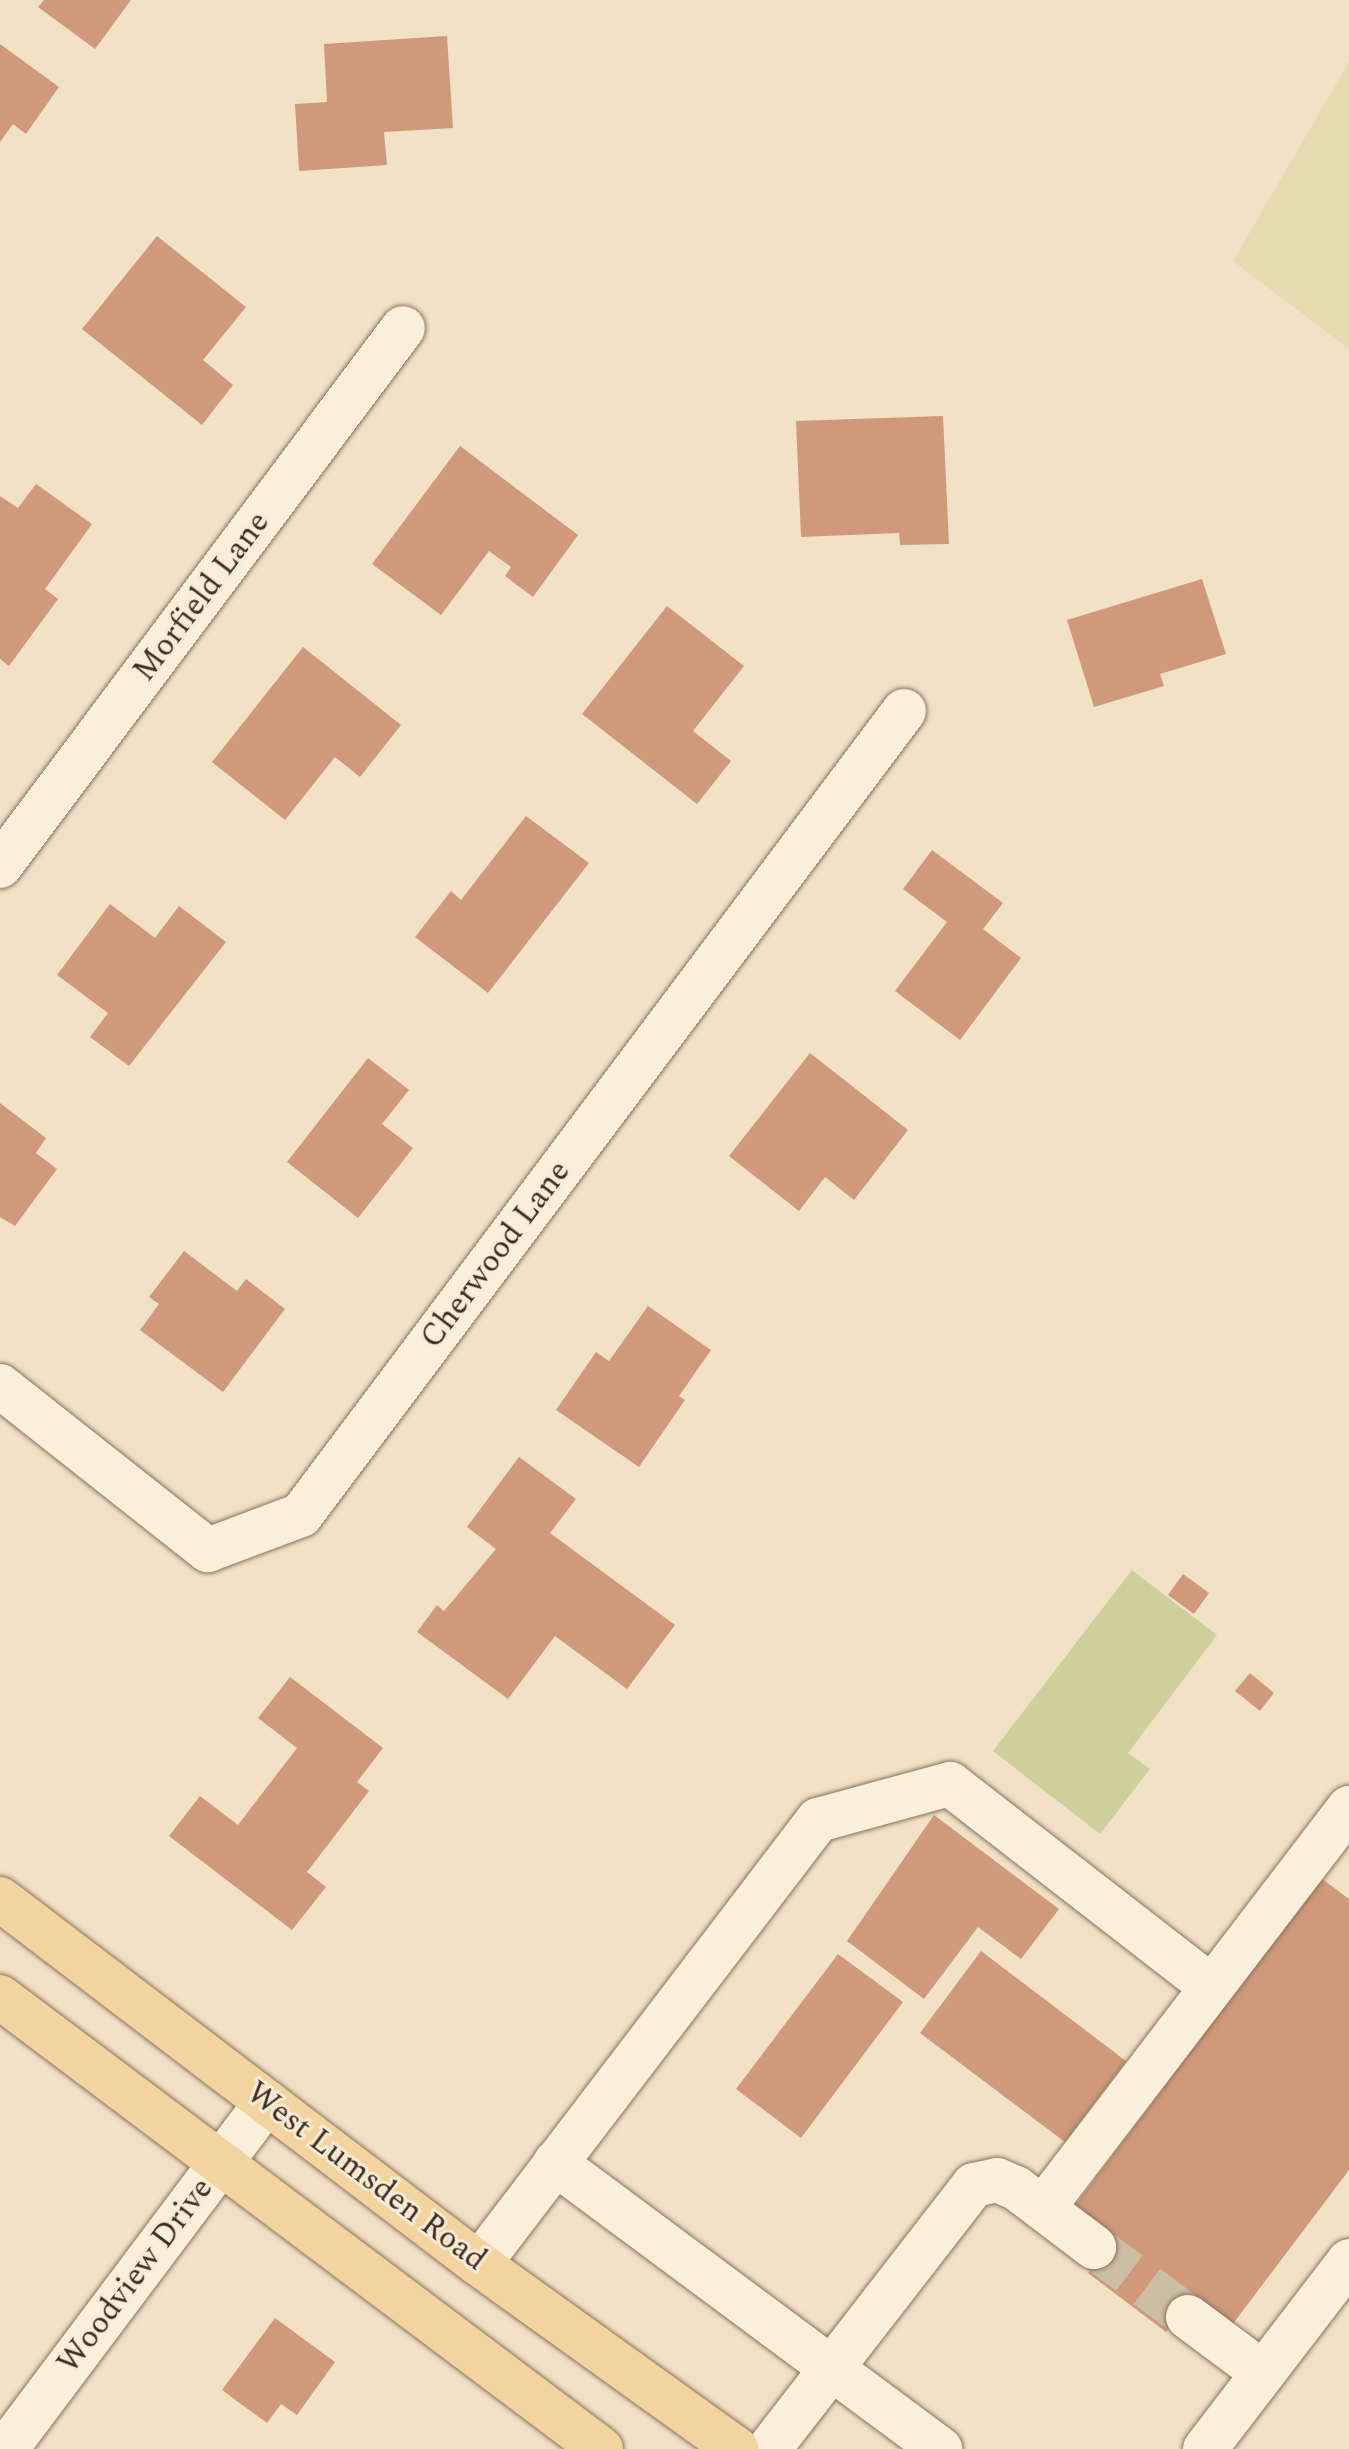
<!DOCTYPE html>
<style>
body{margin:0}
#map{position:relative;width:1349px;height:2449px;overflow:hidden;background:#f0e1c7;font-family:Spectral,serif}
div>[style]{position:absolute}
.farmland>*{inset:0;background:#e7dbb3}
.green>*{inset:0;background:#cdd09a}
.building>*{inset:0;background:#d0997b}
.minor-tunnel>*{height:44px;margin-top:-22px;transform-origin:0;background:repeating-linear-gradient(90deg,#ccbda5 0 44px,transparent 0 66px)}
.roads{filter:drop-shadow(0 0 2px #8d725b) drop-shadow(0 0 2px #8d725b)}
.minor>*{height:44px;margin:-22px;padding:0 22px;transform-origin:22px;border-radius:22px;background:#faefdb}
.major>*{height:44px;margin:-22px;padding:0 22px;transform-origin:22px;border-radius:22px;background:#f4d49e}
span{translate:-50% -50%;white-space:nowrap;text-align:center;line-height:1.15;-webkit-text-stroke:6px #f7ecd7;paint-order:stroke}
.street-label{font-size:32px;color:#3d2c1f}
</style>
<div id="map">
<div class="farmland">
<div style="clip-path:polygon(1349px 62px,1349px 349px,1233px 261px)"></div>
</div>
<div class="green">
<div style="clip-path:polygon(1132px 1570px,1217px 1635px,1128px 1753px,1150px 1769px,1100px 1834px,993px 1751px)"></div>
</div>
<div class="building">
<div style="clip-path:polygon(44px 0,131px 0,95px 49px,38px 7px)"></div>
<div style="clip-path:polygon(447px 36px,453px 128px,384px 132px,387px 165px,299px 171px,295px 104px,327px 102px,324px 44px)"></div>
<div style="clip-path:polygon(0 44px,59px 87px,26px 134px,13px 124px,0 142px)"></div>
<div style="clip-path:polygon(157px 236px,246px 307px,203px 360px,233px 385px,202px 425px,82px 329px)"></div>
<div style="clip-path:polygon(943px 416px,949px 544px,900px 545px,899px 533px,801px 537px,796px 421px)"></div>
<div style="clip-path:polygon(460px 446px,578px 535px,533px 597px,505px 576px,511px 567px,489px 551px,441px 615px,372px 564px)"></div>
<div style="clip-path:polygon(36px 484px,92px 524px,45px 589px,58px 599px,9px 666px,0 659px,0 496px,18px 508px)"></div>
<div style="clip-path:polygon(1202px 579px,1226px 654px,1160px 674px,1164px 686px,1094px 707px,1067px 620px)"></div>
<div style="clip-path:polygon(667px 606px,744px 666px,693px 731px,731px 761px,697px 804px,582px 714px)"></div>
<div style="clip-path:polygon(303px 647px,401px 725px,360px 777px,335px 757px,285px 820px,212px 762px)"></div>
<div style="clip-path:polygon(526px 816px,589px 863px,488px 993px,415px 937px,451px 891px,461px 900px)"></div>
<div style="clip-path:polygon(932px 850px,1003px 903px,983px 929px,1021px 958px,960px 1040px,895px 991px,947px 922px,903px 889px)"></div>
<div style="clip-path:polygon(110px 904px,155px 938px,179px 906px,226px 942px,129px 1066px,90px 1037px,108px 1013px,57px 975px)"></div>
<div style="clip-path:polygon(810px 1053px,908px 1130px,854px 1200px,825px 1177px,799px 1211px,729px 1156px)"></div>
<div style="clip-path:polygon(368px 1058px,409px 1090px,382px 1124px,413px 1148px,358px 1218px,287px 1162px)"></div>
<div style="clip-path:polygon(0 1103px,46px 1138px,36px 1153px,57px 1169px,15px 1226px,0 1217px)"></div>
<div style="clip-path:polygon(184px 1251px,237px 1291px,246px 1279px,285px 1309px,223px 1392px,140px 1330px,159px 1304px,149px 1297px)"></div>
<div style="clip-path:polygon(648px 1306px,711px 1350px,679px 1396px,685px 1400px,639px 1467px,556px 1410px,596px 1352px,609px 1361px)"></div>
<div style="clip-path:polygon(519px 1457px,576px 1499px,550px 1533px,675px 1625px,627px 1689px,555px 1636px,508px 1699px,417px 1632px,437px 1605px,444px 1611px,496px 1549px,467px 1527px)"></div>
<div style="clip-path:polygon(1183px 1574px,1209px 1593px,1194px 1614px,1168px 1595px)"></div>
<div style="clip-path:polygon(1250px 1673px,1274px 1693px,1260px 1711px,1235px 1691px)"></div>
<div style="clip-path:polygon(290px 1677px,383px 1748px,357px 1782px,369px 1791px,307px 1872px,326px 1887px,292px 1930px,169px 1836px,200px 1796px,238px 1825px,297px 1748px,258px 1718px)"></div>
<div style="clip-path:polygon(934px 1815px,1059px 1909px,1021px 1959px,978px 1927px,924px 1999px,847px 1941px)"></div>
<div style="clip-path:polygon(1321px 1878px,1349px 1899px,1349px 2170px,1229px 2329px,1190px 2301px,1166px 2332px,1088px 2273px,1111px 2242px,1071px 2211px)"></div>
<div style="clip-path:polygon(981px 1951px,1126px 2061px,1065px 2142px,920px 2033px)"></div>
<div style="clip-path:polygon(838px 1954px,903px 2002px,801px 2138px,736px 2089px)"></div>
<div style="clip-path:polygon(275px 2318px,335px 2362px,297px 2415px,281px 2404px,267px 2423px,222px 2390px)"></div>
</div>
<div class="minor-tunnel">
<div style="left:1094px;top:2247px;width:117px;rotate:36.7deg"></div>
</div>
<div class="roads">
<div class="minor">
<div style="left:0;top:866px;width:672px;rotate:-53.16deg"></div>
<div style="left:0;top:1386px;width:265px;rotate:38.3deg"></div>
<div style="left:208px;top:1550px;width:99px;rotate:-20.6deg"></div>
<div style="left:301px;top:1515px;width:1005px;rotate:-53.13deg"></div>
<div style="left:555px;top:2163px;width:480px;rotate:36.6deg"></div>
<div style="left:1043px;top:2208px;width:504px;rotate:-52.58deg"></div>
<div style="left:479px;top:2264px;width:559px;rotate:-52.64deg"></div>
<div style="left:818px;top:1820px;width:137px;rotate:-15.3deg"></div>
<div style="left:950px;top:1784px;width:331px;rotate:37.8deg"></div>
<div style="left:1188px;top:2317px;width:94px;rotate:36.7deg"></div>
<div style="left:6px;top:2449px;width:434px;rotate:-53.1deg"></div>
<div style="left:769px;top:2449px;width:334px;rotate:-52.2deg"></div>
<div style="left:974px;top:2185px;width:24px;rotate:-12deg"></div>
<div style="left:997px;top:2180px;width:21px;rotate:23deg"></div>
<div style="left:1016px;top:2188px;width:98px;rotate:37.1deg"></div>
<div style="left:1205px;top:2449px;width:237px;rotate:-52.5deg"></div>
</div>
<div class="major">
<div style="left:0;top:1899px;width:602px;rotate:37.31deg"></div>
<div style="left:479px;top:2264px;width:317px;rotate:35.7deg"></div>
<div style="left:0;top:1997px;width:752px;rotate:36.95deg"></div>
</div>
</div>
<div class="street-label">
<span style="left:202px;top:597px;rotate:-53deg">Morfield Lane</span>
<span style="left:496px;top:1255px;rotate:-53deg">Cherwood Lane</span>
<span style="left:366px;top:2177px;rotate:37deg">West Lumsden Road</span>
<span style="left:136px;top:2276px;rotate:-53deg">Woodview Drive</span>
</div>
</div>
